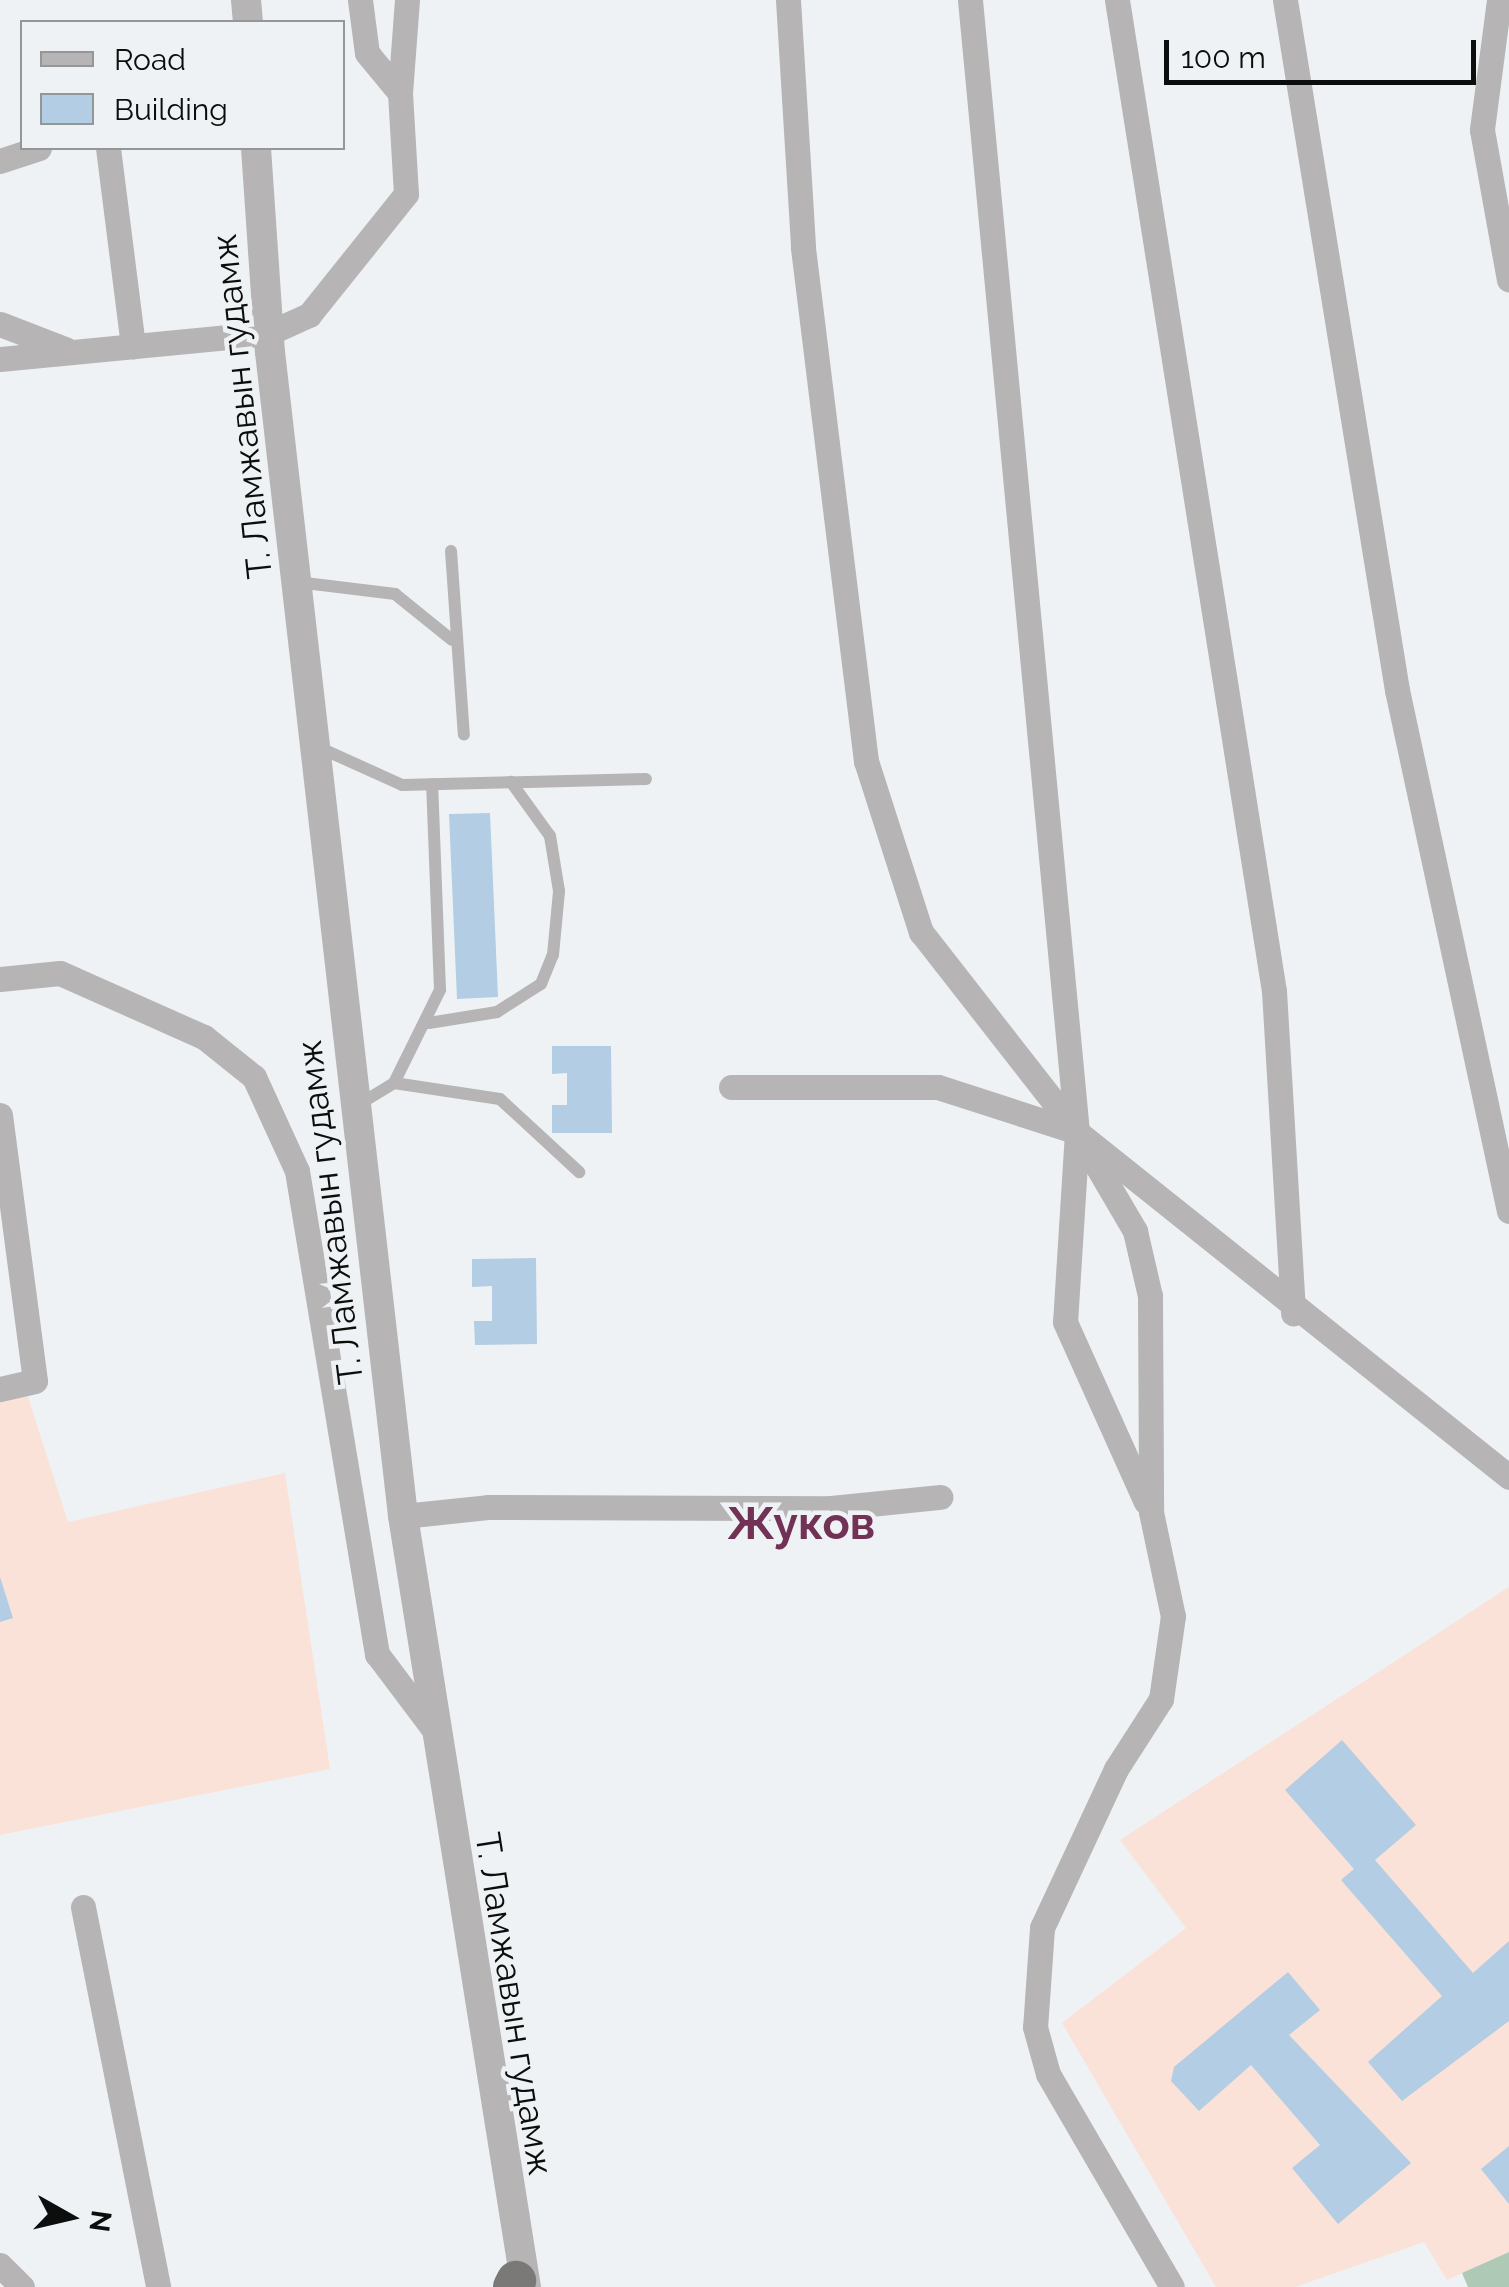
<!DOCTYPE html>
<meta charset="utf-8">
<style>
body{margin:0}
#map{position:relative;width:1509px;height:2287px;overflow:hidden;background:#eff2f4;font-family:Raleway,sans-serif}
div>[style]{position:absolute}
.education>*{inset:0;background:#fae2d8}
.green>*{inset:0;background:#aecab6}
.building>*{inset:0;background:#b2cde4}
.service>*{height:12px;margin:-6px;padding:0 6px;transform-origin:6px;border-radius:6px;background:#b6b4b5}
.minor>*{height:25px;margin:-12.5px;padding:0 12.5px;transform-origin:12.5px;border-radius:12.5px;background:#b6b4b5}
.tertiary>*{height:30px;margin:-15px;padding:0 15px;transform-origin:15px;border-radius:15px;background:#b6b4b5}
.trunk>*{height:40px;margin:-20px;padding:0 20px;transform-origin:20px;border-radius:20px;background:#7b7878}
span{translate:-50% -50%;white-space:nowrap;text-align:center;line-height:1.15;-webkit-text-stroke:9px #eff2f4;paint-order:stroke}
.street-label{font-size:35px;color:#0c0d0d}
.district-label{font-size:45px;color:#713255;font-weight:700}
.legend{position:absolute;left:20px;top:20px;width:325px;height:130px;box-sizing:border-box;background:#eff2f4;border:2px solid #949698;margin:0;padding:12px 18px;list-style:none;font-size:30px;color:#0c0d0d}
.legend li{display:flex;align-items:center;gap:20px;height:50px}
.legend b{width:50px;border:2px solid #949698}
.north{position:absolute;left:20px;top:2167px;width:100px;height:100px;-webkit-text-stroke:8px #eff2f4;paint-order:stroke;rotate:98deg;font-size:28px;font-weight:700;line-height:40px;text-align:center;color:#0c0d0d}
.north::after{content:'';display:block;margin:auto;width:35px;height:45px;background:#0c0d0d;clip-path:polygon(50% 0,100% 100%,50% 72%,0 100%)}
.scale{position:absolute;left:1164px;top:40px;width:312px;height:45px;box-sizing:border-box;border:5px solid #0c0d0d;border-top:0;padding-left:12px;font-size:30px;line-height:35px;white-space:nowrap;color:#0c0d0d;-webkit-text-stroke:8px #eff2f4;paint-order:stroke}
</style>
<div id="map">
<div class="education">
<div style="clip-path:polygon(27px 1394px,68px 1522px,285px 1473px,330px 1769px,0 1835px,0 1402px)"></div>
<div style="clip-path:polygon(1509px 1587px,1509px 2252px,1447px 2280px,1424px 2242px,1295px 2287px,1216px 2287px,1062px 2023px,1186px 1928px,1120px 1840px)"></div>
</div>
<div class="green">
<div style="clip-path:polygon(1509px 2252px,1509px 2287px,1468px 2287px,1462px 2273px)"></div>
</div>
<div class="building">
<div style="clip-path:polygon(490px 813px,498px 997px,457px 999px,449px 814px)"></div>
<div style="clip-path:polygon(552px 1046px,611px 1046px,612px 1133px,552px 1133px,552px 1105px,567px 1105px,567px 1073px,552px 1074px)"></div>
<div style="clip-path:polygon(536px 1258px,537px 1344px,475px 1345px,474px 1321px,492px 1321px,492px 1286px,472px 1287px,472px 1259px)"></div>
<div style="clip-path:polygon(0 1577px,13px 1618px,0 1622px)"></div>
<div style="clip-path:polygon(1342px 1740px,1416px 1825px,1375px 1860px,1473px 1973px,1509px 1941px,1509px 2021px,1402px 2101px,1368px 2062px,1442px 1996px,1341px 1880px,1354px 1869px,1285px 1790px)"></div>
<div style="clip-path:polygon(1288px 1972px,1320px 2010px,1289px 2035px,1411px 2163px,1338px 2224px,1292px 2168px,1320px 2145px,1251px 2065px,1199px 2111px,1171px 2081px,1174px 2067px)"></div>
<div style="clip-path:polygon(1509px 2146px,1509px 2204px,1481px 2169px)"></div>
</div>
<div class="service">
<div style="left:451px;top:551px;width:184px;rotate:86deg"></div>
<div style="left:297px;top:582px;width:99px;rotate:7deg"></div>
<div style="left:395px;top:594px;width:73px;rotate:38.9deg"></div>
<div style="left:318px;top:747px;width:92px;rotate:24.3deg"></div>
<div style="left:402px;top:785px;width:244px;rotate:-1.4deg"></div>
<div style="left:429px;top:1023px;width:69px;rotate:-9.2deg"></div>
<div style="left:497px;top:1012px;width:52px;rotate:-32.5deg"></div>
<div style="left:541px;top:984px;width:31px;rotate:-68deg"></div>
<div style="left:553px;top:955px;width:64px;rotate:-84.6deg"></div>
<div style="left:559px;top:891px;width:56px;rotate:-99.3deg"></div>
<div style="left:550px;top:836px;width:67px;rotate:-125.8deg"></div>
<div style="left:394px;top:1083px;width:107px;rotate:8.6deg"></div>
<div style="left:500px;top:1099px;width:108px;rotate:42.7deg"></div>
<div style="left:358px;top:1105px;width:42px;rotate:-31.4deg"></div>
<div style="left:394px;top:1083px;width:104px;rotate:-63.7deg"></div>
<div style="left:440px;top:990px;width:206px;rotate:-92.2deg"></div>
</div>
<div class="minor">
<div style="left:360px;top:0;width:53px;rotate:82.5deg"></div>
<div style="left:367px;top:53px;width:52px;rotate:50.5deg"></div>
<div style="left:788px;top:0;width:248px;rotate:86.5deg"></div>
<div style="left:803px;top:248px;width:517px;rotate:83deg"></div>
<div style="left:866px;top:761px;width:180px;rotate:72.2deg"></div>
<div style="left:921px;top:932px;width:254px;rotate:52deg"></div>
<div style="left:1077px;top:1132px;width:115px;rotate:59.6deg"></div>
<div style="left:1135px;top:1231px;width:67px;rotate:77deg"></div>
<div style="left:1150px;top:1296px;width:216px;rotate:89.7deg"></div>
<div style="left:1151px;top:1512px;width:106px;rotate:78.1deg"></div>
<div style="left:1173px;top:1616px;width:84px;rotate:98.2deg"></div>
<div style="left:1161px;top:1699px;width:83px;rotate:122.7deg"></div>
<div style="left:1116px;top:1769px;width:175px;rotate:115deg"></div>
<div style="left:1042px;top:1928px;width:99px;rotate:94deg"></div>
<div style="left:1035px;top:2027px;width:49px;rotate:74.5deg"></div>
<div style="left:1048px;top:2074px;width:246px;rotate:59.8deg"></div>
<div style="left:970px;top:0;width:1137px;rotate:84.6deg"></div>
<div style="left:1077px;top:1132px;width:190px;rotate:93.6deg"></div>
<div style="left:1065px;top:1322px;width:197px;rotate:65.8deg"></div>
<div style="left:1117px;top:0;width:1003px;rotate:81deg"></div>
<div style="left:1274px;top:991px;width:323px;rotate:86.6deg"></div>
<div style="left:1285px;top:0;width:699px;rotate:80.78deg"></div>
<div style="left:1397px;top:690px;width:533px;rotate:77.87deg"></div>
<div style="left:1499px;top:0;width:131px;rotate:97.5deg"></div>
<div style="left:1482px;top:130px;width:152px;rotate:79.8deg"></div>
<div style="left:108px;top:148px;width:200px;rotate:82.8deg"></div>
<div style="left:0;top:161px;width:41px;rotate:-18.4deg"></div>
<div style="left:0;top:324px;width:70px;rotate:21deg"></div>
<div style="left:0;top:359px;width:270px;rotate:-5.5deg"></div>
<div style="left:269px;top:333px;width:44px;rotate:-24.2deg"></div>
<div style="left:309px;top:315px;width:155px;rotate:-51.3deg"></div>
<div style="left:406px;top:194px;width:101px;rotate:-93.4deg"></div>
<div style="left:400px;top:93px;width:93px;rotate:-85.7deg"></div>
<div style="left:0;top:979px;width:60px;rotate:-5.7deg"></div>
<div style="left:60px;top:973px;width:158px;rotate:24deg"></div>
<div style="left:204px;top:1037px;width:64px;rotate:38.7deg"></div>
<div style="left:254px;top:1077px;width:103px;rotate:65.4deg"></div>
<div style="left:297px;top:1171px;width:490px;rotate:80.6deg"></div>
<div style="left:377px;top:1654px;width:91px;rotate:53deg"></div>
<div style="left:731px;top:1087px;width:207px"></div>
<div style="left:938px;top:1087px;width:146px;rotate:17.9deg"></div>
<div style="left:1077px;top:1132px;width:553px;rotate:38.61deg"></div>
<div style="left:0;top:1115px;width:268px;rotate:82.5deg"></div>
<div style="left:35px;top:1381px;width:36px;rotate:167deg"></div>
<div style="left:403px;top:1516px;width:85px;rotate:-6deg"></div>
<div style="left:488px;top:1507px;width:343px;rotate:0.2deg"></div>
<div style="left:831px;top:1508px;width:110px;rotate:-5.8deg"></div>
<div style="left:83px;top:1907px;width:387px;rotate:78.8deg"></div>
<div style="left:0;top:2265px;width:31px;rotate:45deg"></div>
</div>
<div class="tertiary">
<div style="left:246px;top:0;width:22px;rotate:85deg"></div>
<div style="left:256px;top:148px;width:204px;rotate:86.1deg"></div>
<div style="left:270px;top:352px;width:1172px;rotate:83.48deg"></div>
<div style="left:403px;top:1516px;width:781px;rotate:80.94deg"></div>
</div>
<div class="trunk">
<div style="left:513px;top:2287px;width:7px;rotate:-63deg"></div>
</div>
<div class="street-label">
<span style="left:242px;top:406px;rotate:-96deg">Т. Ламжавын гудамж</span>
<span style="left:330px;top:1212px;rotate:-97deg">Т. Ламжавын гудамж</span>
<span style="left:514px;top:2004px;rotate:81deg">Т. Ламжавын гудамж</span>
</div>
<div class="district-label">
<span style="left:801px;top:1524px">Жуков</span>
</div>
<ul class="legend">
<li><b style="height:12px;background:#b6b4b5"></b>Road</li>
<li><b style="height:28px;background:#b2cde4"></b>Building</li>
</ul>
<div class="north">N</div>
<div class="scale">100 m</div>
</div>
